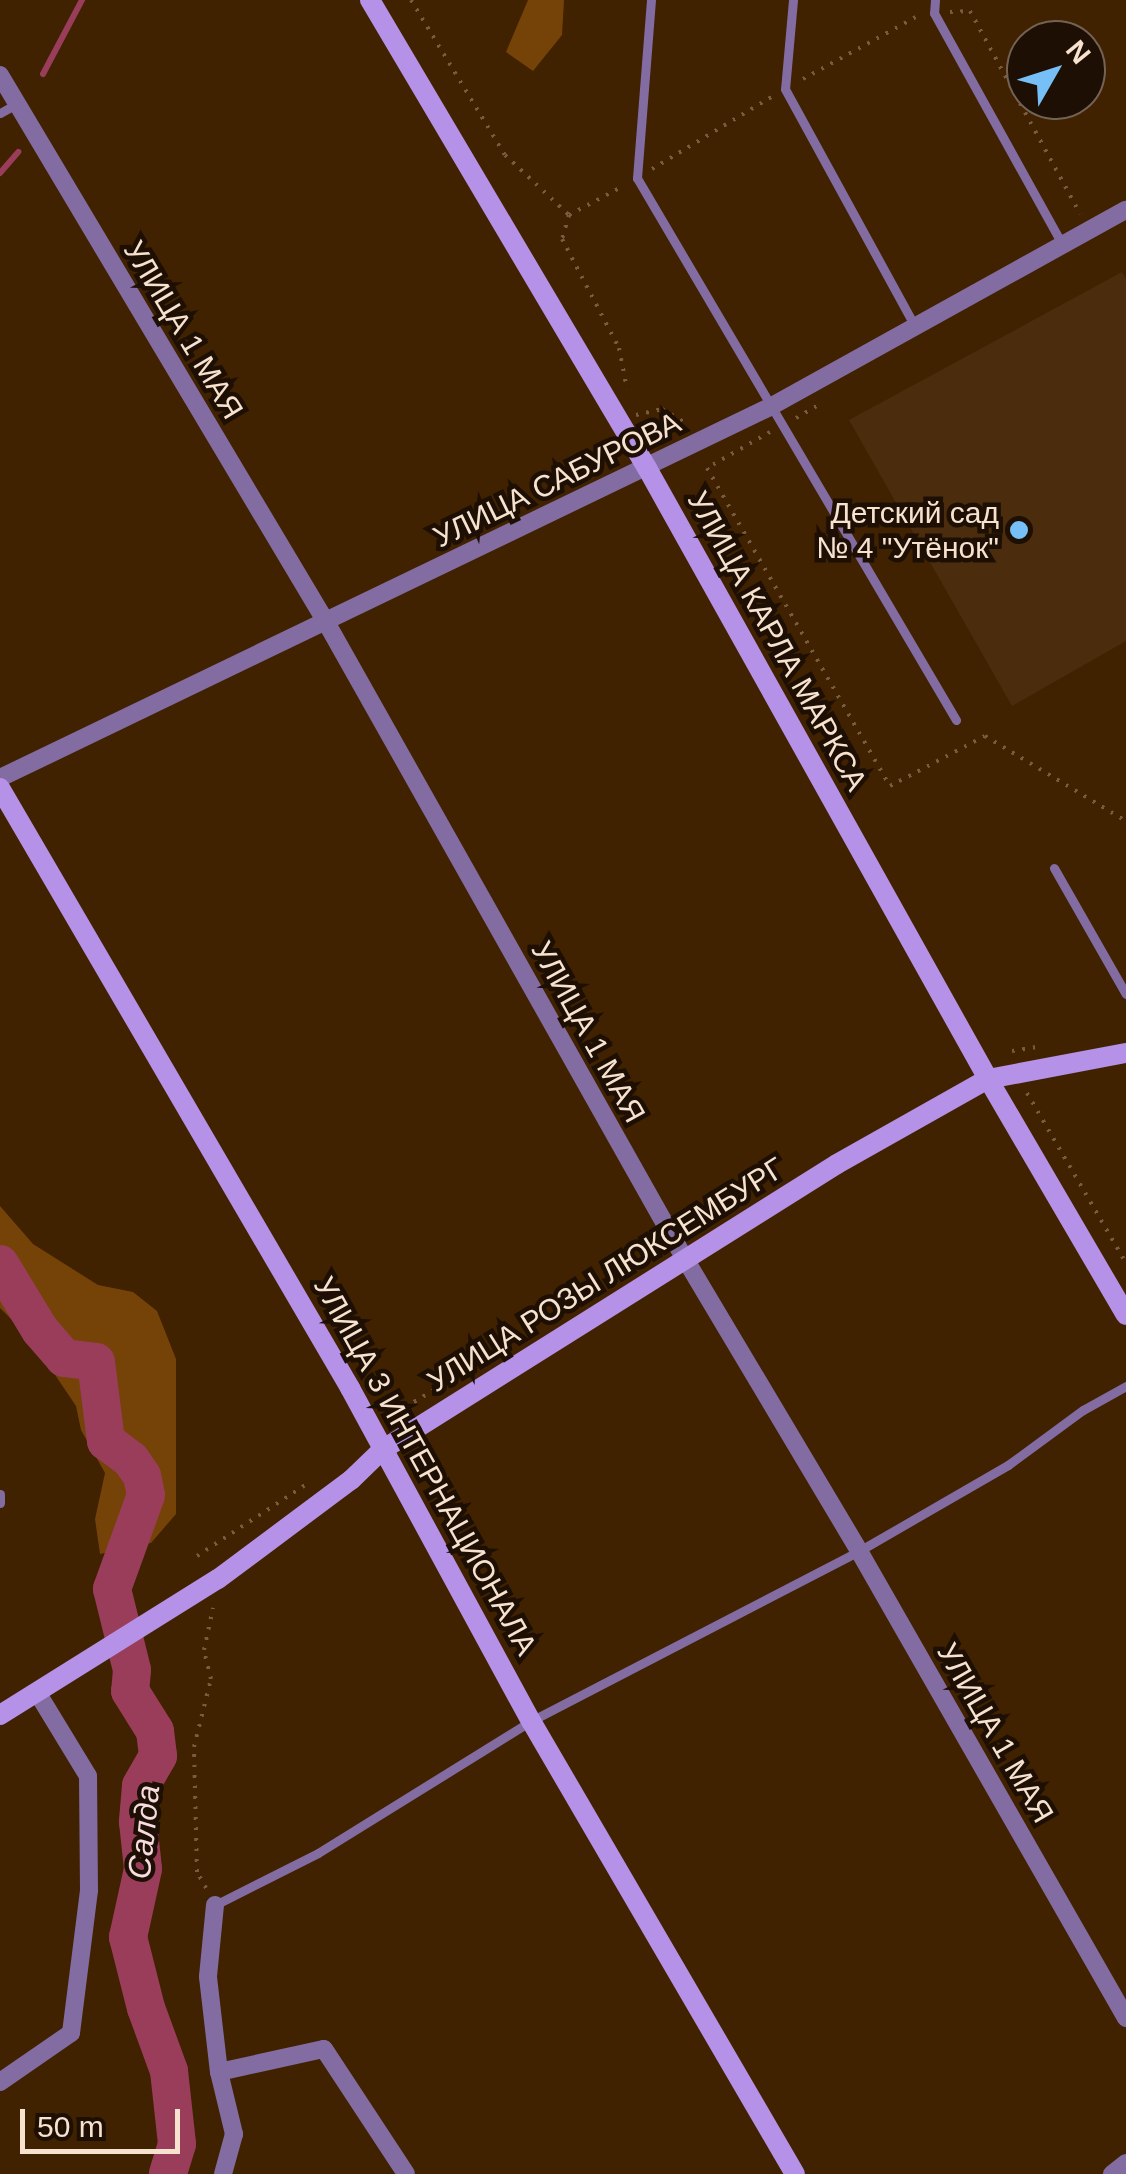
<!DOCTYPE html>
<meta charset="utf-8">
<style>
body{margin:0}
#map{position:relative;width:1126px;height:2174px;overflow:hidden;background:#402100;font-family:Arial,sans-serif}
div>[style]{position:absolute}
.built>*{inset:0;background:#4b2d0e}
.green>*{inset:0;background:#754308}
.stream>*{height:6px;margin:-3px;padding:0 3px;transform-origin:3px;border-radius:3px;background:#993d5b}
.river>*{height:38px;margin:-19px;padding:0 19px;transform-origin:19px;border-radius:19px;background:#993d5b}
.path>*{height:4px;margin-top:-2px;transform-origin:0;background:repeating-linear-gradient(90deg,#785c40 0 2.5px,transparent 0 10.5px)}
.lane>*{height:9px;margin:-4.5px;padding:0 4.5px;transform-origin:4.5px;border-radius:4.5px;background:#826ca2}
.street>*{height:18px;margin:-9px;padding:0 9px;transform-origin:9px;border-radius:9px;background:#826ca2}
.secondary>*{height:20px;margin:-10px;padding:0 10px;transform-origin:10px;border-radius:10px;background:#b591e7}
.dots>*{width:28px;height:28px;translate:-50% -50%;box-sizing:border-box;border:5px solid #1d0f03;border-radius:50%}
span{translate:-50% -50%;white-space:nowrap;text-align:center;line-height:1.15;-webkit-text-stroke:9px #1d0f03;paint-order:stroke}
.street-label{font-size:30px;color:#f7e2d0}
.poi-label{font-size:30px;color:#f7e2d0}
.right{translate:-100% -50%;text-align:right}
.water-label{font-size:32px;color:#f6dbe1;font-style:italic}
.north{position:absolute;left:1006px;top:20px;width:100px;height:100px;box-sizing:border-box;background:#1d0f03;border:2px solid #746355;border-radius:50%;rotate:51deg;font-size:28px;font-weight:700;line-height:40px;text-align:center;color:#f7e2d0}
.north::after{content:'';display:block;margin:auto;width:35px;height:45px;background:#77c0f7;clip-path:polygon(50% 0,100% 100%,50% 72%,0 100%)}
.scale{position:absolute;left:20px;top:2109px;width:160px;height:45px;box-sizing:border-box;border:5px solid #f7e2d0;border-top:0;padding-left:12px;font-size:30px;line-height:35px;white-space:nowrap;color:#f7e2d0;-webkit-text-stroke:8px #1d0f03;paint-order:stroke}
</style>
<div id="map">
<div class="built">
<div style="clip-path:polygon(1122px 272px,1126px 279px,1126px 641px,1012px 706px,849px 420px)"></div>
</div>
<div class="green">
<div style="clip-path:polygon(528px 0,564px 0,562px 35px,533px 71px,506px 52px)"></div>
<div style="clip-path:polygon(0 1206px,33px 1244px,98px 1285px,133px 1292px,157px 1311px,176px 1359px,176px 1514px,151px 1543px,100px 1554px,95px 1519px,105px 1473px,81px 1430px,76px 1406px,31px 1339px,0 1308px)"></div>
</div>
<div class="stream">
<div style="left:43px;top:74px;width:84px;rotate:-62.2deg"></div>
<div style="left:0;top:173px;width:28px;rotate:-49deg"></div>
</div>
<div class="river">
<div style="left:0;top:1264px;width:77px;rotate:58.8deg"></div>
<div style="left:40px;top:1330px;width:37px;rotate:49deg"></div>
<div style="left:64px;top:1358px;width:32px;rotate:7deg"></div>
<div style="left:96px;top:1362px;width:80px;rotate:82.8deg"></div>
<div style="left:106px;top:1441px;width:31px;rotate:37deg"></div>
<div style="left:131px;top:1460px;width:19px;rotate:55deg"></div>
<div style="left:142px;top:1476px;width:19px;rotate:78deg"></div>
<div style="left:146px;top:1495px;width:100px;rotate:109.9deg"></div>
<div style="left:112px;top:1589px;width:83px;rotate:76.1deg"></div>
<div style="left:132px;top:1670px;width:21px;rotate:95deg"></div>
<div style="left:130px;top:1691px;width:47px;rotate:58deg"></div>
<div style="left:155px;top:1731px;width:25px;rotate:83deg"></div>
<div style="left:158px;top:1756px;width:34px;rotate:120deg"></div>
<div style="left:141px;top:1786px;width:36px;rotate:95deg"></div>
<div style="left:138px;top:1822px;width:47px;rotate:83.9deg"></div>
<div style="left:143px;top:1869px;width:70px;rotate:102.4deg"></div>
<div style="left:128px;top:1937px;width:73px;rotate:75.8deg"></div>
<div style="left:146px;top:2008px;width:67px;rotate:69.9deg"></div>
<div style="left:169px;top:2071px;width:73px;rotate:83.7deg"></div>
<div style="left:177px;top:2144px;width:31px;rotate:107deg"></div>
</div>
<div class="path">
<div style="left:411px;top:0;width:181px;rotate:58.8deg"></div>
<div style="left:505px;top:155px;width:88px;rotate:43.2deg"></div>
<div style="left:569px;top:215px;width:61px;rotate:-28.2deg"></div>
<div style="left:950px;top:12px;width:20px;rotate:-3deg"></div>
<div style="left:970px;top:11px;width:231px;rotate:61.5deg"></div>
<div style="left:803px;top:79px;width:135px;rotate:-28.8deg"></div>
<div style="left:652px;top:169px;width:141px;rotate:-31.1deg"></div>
<div style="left:569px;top:215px;width:25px;rotate:106deg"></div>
<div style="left:562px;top:239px;width:123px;rotate:62.4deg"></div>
<div style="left:619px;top:348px;width:42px;rotate:79deg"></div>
<div style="left:636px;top:415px;width:27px;rotate:-13deg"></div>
<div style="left:662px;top:409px;width:29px;rotate:31deg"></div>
<div style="left:796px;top:418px;width:30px;rotate:-30deg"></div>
<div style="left:770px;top:432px;width:73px;rotate:150.3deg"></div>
<div style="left:707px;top:468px;width:367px;rotate:60.1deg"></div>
<div style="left:890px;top:786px;width:107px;rotate:-27.8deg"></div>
<div style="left:985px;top:736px;width:165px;rotate:31.1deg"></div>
<div style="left:1012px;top:1051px;width:25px;rotate:-9deg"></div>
<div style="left:1027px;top:1093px;width:197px;rotate:59.8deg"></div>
<div style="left:387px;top:1418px;width:96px;rotate:-30.9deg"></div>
<div style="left:197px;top:1556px;width:136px;rotate:-33.3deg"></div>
<div style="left:206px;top:1888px;width:18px;rotate:-119deg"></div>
<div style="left:197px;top:1872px;width:125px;rotate:-91.4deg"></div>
<div style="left:194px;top:1747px;width:70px;rotate:-76deg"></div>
<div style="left:211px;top:1679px;width:30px;rotate:-104deg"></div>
<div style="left:204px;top:1650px;width:43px;rotate:-77.9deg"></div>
</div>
<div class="lane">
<div style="left:651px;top:0;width:179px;rotate:94.5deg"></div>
<div style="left:637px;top:178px;width:629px;rotate:59.52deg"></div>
<div style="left:793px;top:0;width:89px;rotate:95.1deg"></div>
<div style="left:785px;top:89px;width:270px;rotate:61.3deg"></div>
<div style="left:935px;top:0;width:13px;rotate:94deg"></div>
<div style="left:934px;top:13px;width:264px;rotate:61deg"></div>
<div style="left:0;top:113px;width:18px;rotate:-29deg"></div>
<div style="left:1054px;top:868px;width:145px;rotate:60.3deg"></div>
<div style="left:0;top:1494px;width:9px;rotate:90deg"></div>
<div style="left:215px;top:1905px;width:115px;rotate:-26.8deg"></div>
<div style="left:318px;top:1853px;width:251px;rotate:-31.8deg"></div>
<div style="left:531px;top:1721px;width:369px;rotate:-27.4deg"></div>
<div style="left:859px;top:1551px;width:172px;rotate:-30deg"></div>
<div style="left:1008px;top:1465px;width:93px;rotate:-36.3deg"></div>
<div style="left:1083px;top:1410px;width:49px;rotate:-29.2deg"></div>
</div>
<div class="street">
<div style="left:0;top:75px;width:637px;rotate:59.21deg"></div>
<div style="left:326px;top:622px;width:717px;rotate:60.61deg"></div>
<div style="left:678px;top:1247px;width:354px;rotate:59.2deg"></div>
<div style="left:859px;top:1551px;width:538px;rotate:60.24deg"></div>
<div style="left:0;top:778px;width:855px;rotate:-25.73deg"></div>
<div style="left:770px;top:407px;width:407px;rotate:-29deg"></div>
<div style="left:215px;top:1905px;width:72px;rotate:95.6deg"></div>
<div style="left:208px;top:1977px;width:96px;rotate:83.4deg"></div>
<div style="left:219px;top:2072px;width:64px;rotate:76.4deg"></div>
<div style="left:234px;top:2134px;width:41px;rotate:105.4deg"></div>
<div style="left:219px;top:2072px;width:107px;rotate:-12.4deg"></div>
<div style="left:324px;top:2049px;width:149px;rotate:56.7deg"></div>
<div style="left:0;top:2082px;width:86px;rotate:-34.6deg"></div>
<div style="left:71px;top:2033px;width:144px;rotate:-82.8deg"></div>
<div style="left:89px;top:1890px;width:114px;rotate:-90.5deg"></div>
<div style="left:88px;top:1776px;width:98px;rotate:-121.3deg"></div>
<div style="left:1112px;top:2174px;width:18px;rotate:-38deg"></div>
</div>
<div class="secondary">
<div style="left:370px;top:0;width:544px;rotate:59.38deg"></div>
<div style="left:647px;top:468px;width:700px;rotate:60.83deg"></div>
<div style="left:988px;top:1079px;width:273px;rotate:59.7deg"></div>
<div style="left:0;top:788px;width:695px;rotate:59.74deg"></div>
<div style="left:350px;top:1388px;width:379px;rotate:61.5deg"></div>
<div style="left:531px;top:1721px;width:524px;rotate:59.77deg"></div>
<div style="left:0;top:1715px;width:257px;rotate:-32deg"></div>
<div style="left:218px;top:1579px;width:166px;rotate:-36.7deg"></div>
<div style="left:351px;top:1480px;width:43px;rotate:-44.1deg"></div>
<div style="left:382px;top:1450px;width:537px;rotate:-32.15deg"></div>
<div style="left:837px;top:1164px;width:173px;rotate:-29.4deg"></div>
<div style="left:988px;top:1079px;width:140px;rotate:-10.7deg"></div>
</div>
<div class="dots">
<div style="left:1019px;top:530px;background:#77c0f7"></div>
</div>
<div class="street-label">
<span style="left:183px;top:330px;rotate:59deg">УЛИЦА 1 МАЯ</span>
<span style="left:557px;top:480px;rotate:-26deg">УЛИЦА САБУРОВА</span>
<span style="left:777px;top:641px;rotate:61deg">УЛИЦА КАРЛА МАРКСА</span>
<span style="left:588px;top:1032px;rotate:61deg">УЛИЦА 1 МАЯ</span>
<span style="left:606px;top:1275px;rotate:-32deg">УЛИЦА РОЗЫ ЛЮКСЕМБУРГ</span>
<span style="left:425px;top:1466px;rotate:61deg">УЛИЦА 3 ИНТЕРНАЦИОНАЛА</span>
<span style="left:995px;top:1733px;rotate:60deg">УЛИЦА 1 МАЯ</span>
</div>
<div class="poi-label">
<span class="right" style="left:999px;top:530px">Детский сад<br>№ 4 "Утёнок"</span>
</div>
<div class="water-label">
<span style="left:144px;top:1832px;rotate:-84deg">Салда</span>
</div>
<div class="north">N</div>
<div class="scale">50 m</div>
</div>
